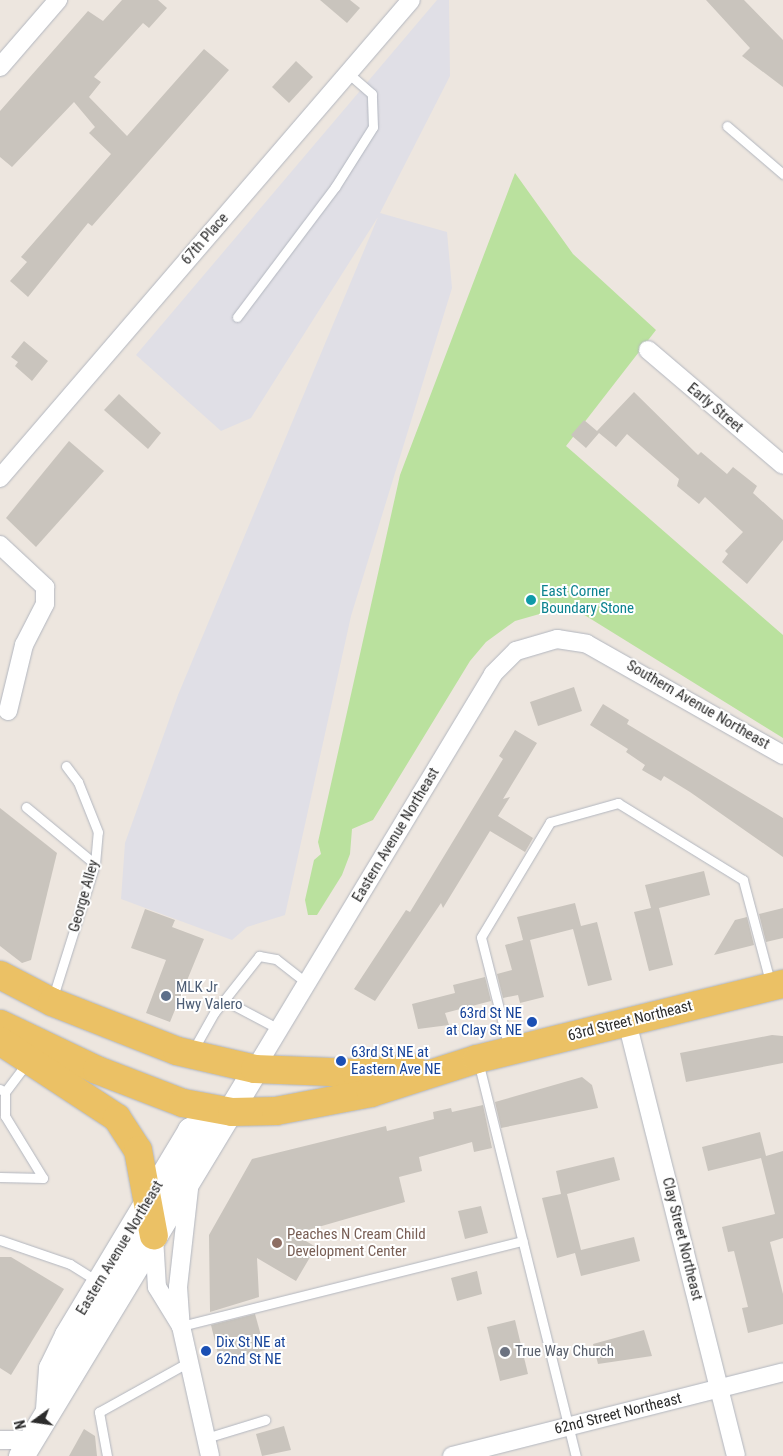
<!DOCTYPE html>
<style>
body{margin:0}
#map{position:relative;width:783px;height:1456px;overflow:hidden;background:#ede6df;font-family:"Roboto Condensed",sans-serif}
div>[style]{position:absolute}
.industrial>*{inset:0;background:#e0dfe6}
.green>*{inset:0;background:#bae19e}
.building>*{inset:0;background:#c9c4bd}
.roads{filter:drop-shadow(0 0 1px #b2b6bf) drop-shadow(0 0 1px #b2b6bf)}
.lane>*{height:9px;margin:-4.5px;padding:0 4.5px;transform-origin:4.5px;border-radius:4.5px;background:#fff}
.street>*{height:18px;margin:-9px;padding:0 9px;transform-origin:9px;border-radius:9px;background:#fff}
.secondary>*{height:25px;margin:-12.5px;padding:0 12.5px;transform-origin:12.5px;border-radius:12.5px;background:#fff}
.primary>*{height:28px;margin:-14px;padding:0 14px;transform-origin:14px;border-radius:14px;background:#ebc165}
.dots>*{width:14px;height:14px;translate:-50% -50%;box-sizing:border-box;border:2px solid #fff;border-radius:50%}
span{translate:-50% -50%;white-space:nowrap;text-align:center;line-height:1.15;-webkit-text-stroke:4px #fff;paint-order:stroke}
.street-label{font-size:15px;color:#2c2c2c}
.culture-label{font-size:15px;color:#0d838f}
.left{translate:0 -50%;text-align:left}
.service-label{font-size:15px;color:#4e5e75}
.transit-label{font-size:15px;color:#164399}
.right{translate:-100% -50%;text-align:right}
.education-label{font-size:15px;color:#785e54}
.worship-label{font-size:15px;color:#5b616d}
.north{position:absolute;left:10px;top:1396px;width:50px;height:50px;-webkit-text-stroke:4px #fff;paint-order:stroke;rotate:256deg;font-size:14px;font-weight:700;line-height:20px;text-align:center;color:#2c2c2c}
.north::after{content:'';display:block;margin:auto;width:18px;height:22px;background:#2c2c2c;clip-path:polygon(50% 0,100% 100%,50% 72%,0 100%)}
</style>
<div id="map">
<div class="industrial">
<div style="clip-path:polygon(437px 0,449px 0,450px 76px,380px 213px,447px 232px,452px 288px,351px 616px,285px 915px,247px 927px,232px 940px,121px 899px,125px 843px,178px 695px,378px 217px,251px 418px,221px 431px,136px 355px)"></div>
</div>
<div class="green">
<div style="clip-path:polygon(515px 173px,573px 254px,656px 330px,566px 446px,783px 635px,783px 738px,578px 611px,543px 613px,515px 621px,486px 642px,470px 661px,373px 820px,352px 829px,350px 854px,342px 875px,317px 915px,308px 915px,305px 900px,314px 860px,321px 854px,318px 842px,400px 475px)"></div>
</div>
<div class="building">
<div style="clip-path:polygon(122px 0,158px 0,167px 8px,149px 28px,143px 23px,94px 77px,101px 82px,89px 97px,127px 136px,204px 49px,229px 70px,92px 226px,88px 223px,28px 297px,10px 281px,27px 262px,21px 257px,111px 154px,89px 133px,95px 127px,74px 102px,12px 167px,0 157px,0 111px,88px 11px,103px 21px)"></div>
<div style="clip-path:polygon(320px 0,350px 0,360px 8px,347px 23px)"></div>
<div style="clip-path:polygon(706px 0,744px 0,783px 40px,783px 87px,742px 56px,750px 48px)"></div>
<div style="clip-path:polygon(296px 61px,313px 77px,289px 103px,272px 87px)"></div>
<div style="clip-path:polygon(24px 341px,48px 361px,32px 381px,15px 366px,18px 362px,11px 357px)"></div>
<div style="clip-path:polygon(634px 392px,698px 455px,701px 452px,727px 474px,733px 467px,757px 486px,753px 493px,783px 520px,783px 540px,747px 584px,722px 562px,728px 554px,725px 551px,743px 532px,705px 497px,699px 504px,677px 486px,679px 479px,627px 434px,616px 447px,599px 433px,586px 448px,571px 435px,584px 420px,597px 431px)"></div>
<div style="clip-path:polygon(119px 394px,161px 433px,148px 449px,104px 410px)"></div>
<div style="clip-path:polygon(69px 441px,104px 471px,36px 547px,6px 518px)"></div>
<div style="clip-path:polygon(574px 687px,582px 711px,538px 726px,530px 702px)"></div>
<div style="clip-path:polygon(603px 704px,629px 720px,627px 724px,783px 818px,783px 857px,690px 792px,664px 776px,661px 781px,642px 770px,645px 765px,626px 752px,628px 749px,590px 725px)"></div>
<div style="clip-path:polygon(515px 730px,537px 743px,503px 799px,510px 797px,498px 816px,533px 838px,525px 852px,490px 831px,443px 908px,441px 903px,375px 1001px,354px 989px,406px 910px,410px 912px,503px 759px,499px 756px)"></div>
<div style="clip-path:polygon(0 808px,57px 853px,31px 960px,22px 963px,0 946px)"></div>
<div style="clip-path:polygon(704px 871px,710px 895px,659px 908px,673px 965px,649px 971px,634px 912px,651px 908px,645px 885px)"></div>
<div style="clip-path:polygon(575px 903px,581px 926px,597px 922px,612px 980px,588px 986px,573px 929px,530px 940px,544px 997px,520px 1003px,518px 995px,503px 998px,497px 974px,512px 970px,505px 945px,523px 940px,517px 917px)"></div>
<div style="clip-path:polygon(783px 908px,783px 938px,766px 942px,759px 914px)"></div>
<div style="clip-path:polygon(145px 909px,175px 920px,172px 927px,204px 939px,170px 1022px,146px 1013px,166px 960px,131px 948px)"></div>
<div style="clip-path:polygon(747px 917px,754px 945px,714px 955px,735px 920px)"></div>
<div style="clip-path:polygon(485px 977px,491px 1001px,445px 1013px,449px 1025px,418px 1029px,412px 1004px,455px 993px,453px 985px)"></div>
<div style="clip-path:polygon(772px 1035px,783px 1036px,783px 1063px,686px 1082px,680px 1053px)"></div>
<div style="clip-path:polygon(582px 1077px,592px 1085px,598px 1108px,501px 1128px,495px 1102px)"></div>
<div style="clip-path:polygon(483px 1105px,492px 1148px,474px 1152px,472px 1142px,419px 1157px,422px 1171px,399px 1177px,405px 1202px,294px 1234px,316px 1247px,296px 1281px,257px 1258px,259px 1297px,210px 1312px,209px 1235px,252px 1159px,386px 1126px,387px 1131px,434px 1119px,433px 1112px,451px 1108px,452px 1112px)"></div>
<div style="clip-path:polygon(760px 1132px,766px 1156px,783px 1151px,783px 1238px,770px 1242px,783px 1294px,783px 1324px,748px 1333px,742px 1308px,748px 1307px,734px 1251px,728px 1252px,722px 1227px,775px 1214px,761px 1158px,708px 1171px,702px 1147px)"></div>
<div style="clip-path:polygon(614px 1157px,620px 1180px,567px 1194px,581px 1250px,634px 1237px,640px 1261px,581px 1276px,575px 1253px,557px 1258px,542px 1198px,561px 1194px,556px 1171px)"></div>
<div style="clip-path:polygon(481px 1206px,488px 1233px,465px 1239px,458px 1211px)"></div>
<div style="clip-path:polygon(0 1257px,11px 1257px,64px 1289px,11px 1375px,0 1368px)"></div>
<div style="clip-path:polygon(477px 1271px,482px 1294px,457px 1301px,451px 1278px)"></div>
<div style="clip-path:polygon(255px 1314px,265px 1350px,220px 1362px,211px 1325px)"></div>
<div style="clip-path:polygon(515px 1320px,528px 1374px,500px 1381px,487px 1327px)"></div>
<div style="clip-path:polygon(644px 1330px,652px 1356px,598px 1364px,593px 1344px)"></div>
<div style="clip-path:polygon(284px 1426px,291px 1450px,262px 1456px,256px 1434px)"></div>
<div style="clip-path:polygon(84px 1429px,95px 1436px,97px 1456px,69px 1456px)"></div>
</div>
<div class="roads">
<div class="lane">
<div style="left:727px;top:126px;width:74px;rotate:40.6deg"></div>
<div style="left:237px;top:317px;width:163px;rotate:-53deg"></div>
<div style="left:335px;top:187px;width:71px;rotate:-57.7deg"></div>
<div style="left:373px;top:127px;width:33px;rotate:-92deg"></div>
<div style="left:372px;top:94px;width:32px;rotate:-139deg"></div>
<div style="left:26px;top:807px;width:89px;rotate:39.6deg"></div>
<div style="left:52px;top:1000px;width:143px;rotate:-72.5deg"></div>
<div style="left:95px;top:864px;width:32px;rotate:-85deg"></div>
<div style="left:98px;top:832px;width:54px;rotate:-111.8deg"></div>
<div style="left:78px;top:782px;width:20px;rotate:-127deg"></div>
<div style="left:224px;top:1000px;width:62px;rotate:27.8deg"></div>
<div style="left:509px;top:1048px;width:114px;rotate:-104.2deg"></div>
<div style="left:481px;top:937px;width:134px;rotate:-59deg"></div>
<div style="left:550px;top:822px;width:71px;rotate:-15.6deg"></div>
<div style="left:618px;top:803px;width:147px;rotate:31.6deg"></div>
<div style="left:743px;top:880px;width:109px;rotate:75.1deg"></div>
<div style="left:192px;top:1052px;width:45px;rotate:-60.6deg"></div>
<div style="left:214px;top:1013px;width:73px;rotate:-51.7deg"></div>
<div style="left:259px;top:956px;width:17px;rotate:10deg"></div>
<div style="left:276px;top:959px;width:39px;rotate:38deg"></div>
<div style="left:478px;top:1061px;width:407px;rotate:76.1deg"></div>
<div style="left:0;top:1089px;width:6px;rotate:31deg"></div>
<div style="left:5px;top:1092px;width:36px;rotate:-53deg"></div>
<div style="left:0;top:1177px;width:43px;rotate:1.3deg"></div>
<div style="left:43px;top:1178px;width:73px;rotate:-121.5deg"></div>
<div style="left:5px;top:1116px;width:24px;rotate:-90deg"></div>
<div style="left:0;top:1240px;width:74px;rotate:18.9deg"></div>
<div style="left:70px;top:1264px;width:32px;rotate:32deg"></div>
<div style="left:181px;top:1326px;width:352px;rotate:-14deg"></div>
<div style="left:206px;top:1438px;width:62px;rotate:-17deg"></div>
<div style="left:107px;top:1456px;width:45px;rotate:-100.3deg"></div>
<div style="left:99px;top:1412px;width:103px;rotate:-29.1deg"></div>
</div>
<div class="street">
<div style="left:0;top:67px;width:89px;rotate:-49.1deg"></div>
<div style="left:648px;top:350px;width:177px;rotate:40.4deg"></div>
<div style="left:0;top:478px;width:630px;rotate:-49.31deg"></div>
<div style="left:0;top:545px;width:62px;rotate:43deg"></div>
<div style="left:45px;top:587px;width:17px;rotate:90deg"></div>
<div style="left:45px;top:604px;width:46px;rotate:117.1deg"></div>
<div style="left:24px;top:645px;width:68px;rotate:103.6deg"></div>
<div style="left:627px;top:1022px;width:447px;rotate:75.9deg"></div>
<div style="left:255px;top:1069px;width:461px;rotate:-58.9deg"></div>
<div style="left:493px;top:674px;width:33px;rotate:-45deg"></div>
<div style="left:516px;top:651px;width:43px;rotate:-16.3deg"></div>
<div style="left:557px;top:639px;width:30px;rotate:9deg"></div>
<div style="left:587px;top:644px;width:225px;rotate:29.5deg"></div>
<div style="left:189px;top:1189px;width:99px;rotate:96.4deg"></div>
<div style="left:178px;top:1287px;width:39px;rotate:86deg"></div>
<div style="left:181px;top:1326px;width:133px;rotate:77.4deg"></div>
<div style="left:154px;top:1237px;width:50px;rotate:86.6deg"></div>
<div style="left:157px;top:1287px;width:46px;rotate:58.4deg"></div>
<div style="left:0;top:1440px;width:31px"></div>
<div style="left:452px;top:1456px;width:341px;rotate:-14.2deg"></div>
</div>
<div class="secondary">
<div style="left:48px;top:1409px;width:41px;rotate:-85.8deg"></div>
<div style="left:51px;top:1368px;width:37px;rotate:-64deg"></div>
<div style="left:67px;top:1335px;width:239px;rotate:-59deg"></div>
<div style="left:190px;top:1130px;width:46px;rotate:-23.2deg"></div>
<div style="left:21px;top:1456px;width:452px;rotate:-58.8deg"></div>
</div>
<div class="primary">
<div style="left:0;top:975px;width:59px;rotate:27.4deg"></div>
<div style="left:52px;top:1002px;width:134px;rotate:21.4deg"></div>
<div style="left:177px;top:1051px;width:80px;rotate:13deg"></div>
<div style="left:255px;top:1069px;width:101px;rotate:2.3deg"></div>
<div style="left:356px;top:1073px;width:57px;rotate:-5deg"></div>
<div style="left:0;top:1024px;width:107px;rotate:25.4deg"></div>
<div style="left:97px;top:1070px;width:92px;rotate:21deg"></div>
<div style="left:183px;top:1103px;width:50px;rotate:10.4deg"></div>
<div style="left:232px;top:1112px;width:44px;rotate:-1.3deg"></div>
<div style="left:276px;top:1111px;width:97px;rotate:-10.7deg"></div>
<div style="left:371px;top:1093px;width:111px;rotate:-17.8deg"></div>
<div style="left:477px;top:1059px;width:315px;rotate:-13.8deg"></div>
<div style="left:0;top:1041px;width:140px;rotate:33.3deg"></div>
<div style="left:117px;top:1118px;width:38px;rotate:57deg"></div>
<div style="left:138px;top:1150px;width:87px;rotate:79.5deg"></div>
</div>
</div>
<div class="dots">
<div style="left:531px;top:600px;background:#0f9aa8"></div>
<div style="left:166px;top:996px;background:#5c6f8a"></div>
<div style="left:532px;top:1022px;background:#1a4fb4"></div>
<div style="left:341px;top:1061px;background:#1a4fb4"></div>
<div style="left:277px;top:1243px;background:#8d6e63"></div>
<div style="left:206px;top:1351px;background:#1a4fb4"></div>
<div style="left:505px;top:1352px;background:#6b7280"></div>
</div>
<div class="street-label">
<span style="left:205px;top:239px;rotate:-49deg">67th Place</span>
<span style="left:715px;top:408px;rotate:40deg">Early Street</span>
<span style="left:698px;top:705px;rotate:30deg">Southern Avenue Northeast</span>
<span style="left:396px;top:835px;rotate:-59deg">Eastern Avenue Northeast</span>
<span style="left:84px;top:896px;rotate:-74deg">George Alley</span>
<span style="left:630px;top:1021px;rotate:-14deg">63rd Street Northeast</span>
<span style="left:682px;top:1239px;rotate:76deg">Clay Street Northeast</span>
<span style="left:120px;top:1248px;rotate:-59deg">Eastern Avenue Northeast</span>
<span style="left:618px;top:1414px;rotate:-14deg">62nd Street Northeast</span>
</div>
<div class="culture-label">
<span class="left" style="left:541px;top:600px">East Corner<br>Boundary Stone</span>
</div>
<div class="service-label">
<span class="left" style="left:176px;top:996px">MLK Jr<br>Hwy Valero</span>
</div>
<div class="transit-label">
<span class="right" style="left:522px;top:1022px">63rd St NE<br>at Clay St NE</span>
<span class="left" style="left:351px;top:1061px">63rd St NE at<br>Eastern Ave NE</span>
<span class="left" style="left:216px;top:1351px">Dix St NE at<br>62nd St NE</span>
</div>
<div class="education-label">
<span class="left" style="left:287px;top:1243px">Peaches N Cream Child<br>Development Center</span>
</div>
<div class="worship-label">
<span class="left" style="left:515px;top:1352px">True Way Church</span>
</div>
<div class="north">N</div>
</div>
